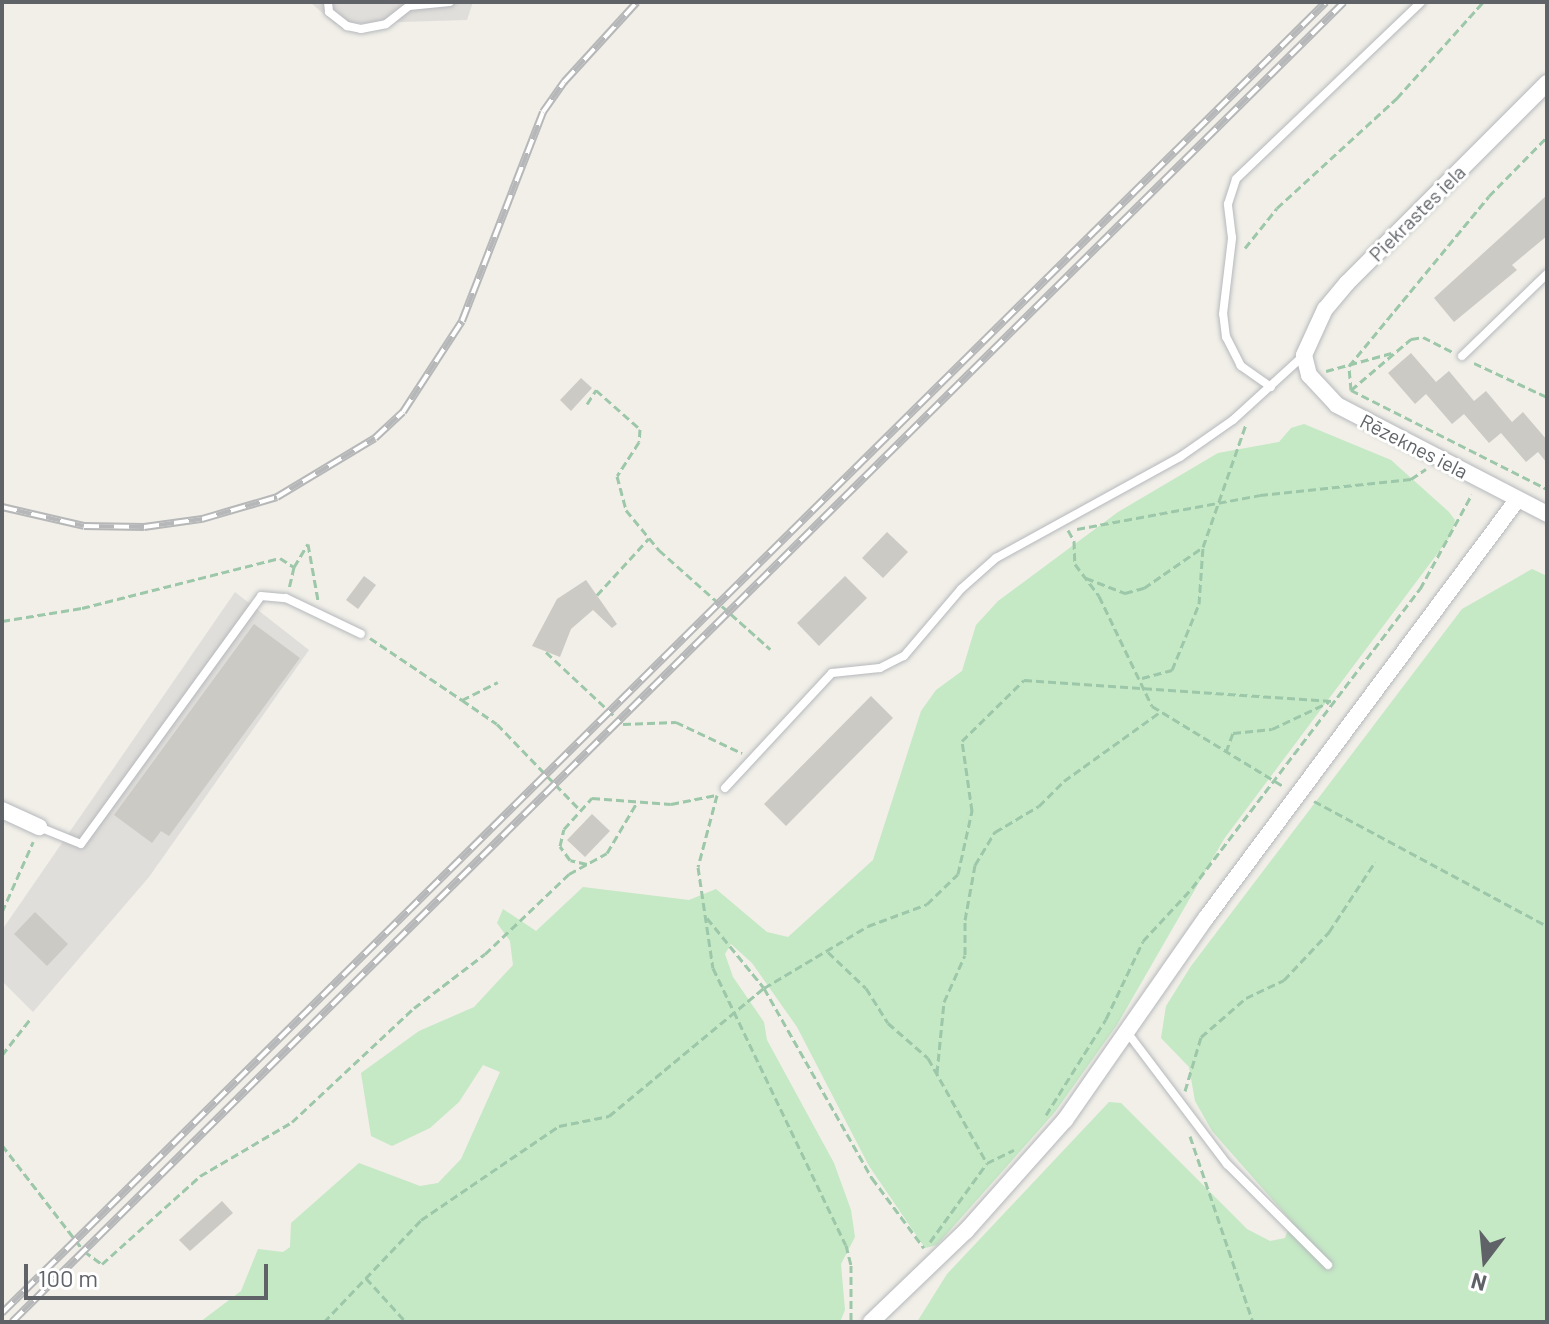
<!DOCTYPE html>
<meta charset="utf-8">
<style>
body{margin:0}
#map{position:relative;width:1549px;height:1324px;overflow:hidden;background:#f1efe8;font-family:Barlow,sans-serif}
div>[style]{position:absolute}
.industrial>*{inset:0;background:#e0deda}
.green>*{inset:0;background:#c5e8c5}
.building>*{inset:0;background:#cccac5}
.path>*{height:3px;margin-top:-1.5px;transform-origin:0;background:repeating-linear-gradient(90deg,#9cc7a9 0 8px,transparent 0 12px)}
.roads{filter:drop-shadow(0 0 2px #b5b8bc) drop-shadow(0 0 2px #b5b8bc)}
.service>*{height:8px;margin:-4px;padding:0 4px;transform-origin:4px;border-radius:4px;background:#fff}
.minor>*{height:16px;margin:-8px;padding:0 8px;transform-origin:8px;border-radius:8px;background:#fff}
.rail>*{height:8px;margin-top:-4px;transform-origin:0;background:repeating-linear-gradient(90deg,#fff 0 15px,#b6b7b8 0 30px);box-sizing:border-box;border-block:2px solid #b6b7b8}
span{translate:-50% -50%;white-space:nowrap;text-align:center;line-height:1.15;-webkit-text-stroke:6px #fff;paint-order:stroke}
.street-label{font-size:20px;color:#5f6368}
.frame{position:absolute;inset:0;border:4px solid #5f6368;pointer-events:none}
.north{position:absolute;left:1445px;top:1220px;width:80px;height:80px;-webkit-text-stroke:6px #fff;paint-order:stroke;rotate:196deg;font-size:22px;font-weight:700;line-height:32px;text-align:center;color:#5f6368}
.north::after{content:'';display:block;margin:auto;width:28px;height:36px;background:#5f6368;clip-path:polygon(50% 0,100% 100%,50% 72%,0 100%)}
.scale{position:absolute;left:24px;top:1264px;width:244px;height:36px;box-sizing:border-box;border:4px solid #5f6368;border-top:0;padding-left:10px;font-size:24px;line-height:28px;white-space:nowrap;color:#5f6368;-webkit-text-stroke:6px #fff;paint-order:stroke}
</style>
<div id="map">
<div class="industrial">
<div style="clip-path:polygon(310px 2px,473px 2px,467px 20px,335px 24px)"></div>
<div style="clip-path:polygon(235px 592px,309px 650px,149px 877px,33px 1012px,2px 981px,2px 930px)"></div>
</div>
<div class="green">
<div style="clip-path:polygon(1304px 424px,1391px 460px,1449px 512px,1455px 520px,1452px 534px,1224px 839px,1117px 1025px,1055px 1112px,937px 1245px,925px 1248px,869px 1166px,797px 1027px,752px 963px,731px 944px,725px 954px,733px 977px,764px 1022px,767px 1040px,834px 1163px,851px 1210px,855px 1237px,841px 1264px,845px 1310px,840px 1322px,200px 1322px,241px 1291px,258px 1249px,283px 1252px,290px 1247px,291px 1223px,359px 1163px,420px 1186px,438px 1183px,461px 1159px,500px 1072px,483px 1065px,459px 1102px,430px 1128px,392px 1146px,371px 1136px,361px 1073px,419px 1031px,474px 1007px,513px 965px,510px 941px,497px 923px,503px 909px,536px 931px,583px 887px,689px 900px,716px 889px,767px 932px,788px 937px,873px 860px,921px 711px,936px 690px,962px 671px,976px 625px,998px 601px,1118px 512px,1218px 453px,1279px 442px,1291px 428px)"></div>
<div style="clip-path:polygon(1532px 569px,1547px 576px,1547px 1322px,917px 1322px,947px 1274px,1109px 1102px,1121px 1103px,1247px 1229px,1270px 1241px,1285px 1238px,1291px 1221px,1212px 1131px,1195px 1101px,1189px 1067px,1161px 1038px,1166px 1006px,1191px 966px,1462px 609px)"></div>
</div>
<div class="building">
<div style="clip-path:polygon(1547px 195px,1547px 236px,1512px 265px,1517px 270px,1454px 322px,1434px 298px)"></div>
<div style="clip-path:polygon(1411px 353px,1436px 382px,1449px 371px,1474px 401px,1486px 391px,1512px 422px,1523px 412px,1547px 440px,1547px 463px,1538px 452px,1526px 462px,1501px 433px,1489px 443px,1464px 414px,1452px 424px,1426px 394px,1415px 404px,1388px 373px)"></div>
<div style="clip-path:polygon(581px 378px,592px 388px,571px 411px,560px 400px)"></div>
<div style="clip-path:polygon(887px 532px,908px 552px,883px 578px,862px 558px)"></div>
<div style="clip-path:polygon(364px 576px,376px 585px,358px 609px,346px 600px)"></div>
<div style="clip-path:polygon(845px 576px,867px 598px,819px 646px,797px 623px)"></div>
<div style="clip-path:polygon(586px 580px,617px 624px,612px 628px,593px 610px,571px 629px,560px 657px,532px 646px,557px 599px)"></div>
<div style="clip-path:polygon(254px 624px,300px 658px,169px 836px,161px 831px,152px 843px,114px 815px)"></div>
<div style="clip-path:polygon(871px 696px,893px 718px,786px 826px,764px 804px)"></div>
<div style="clip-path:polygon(592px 814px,610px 831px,585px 857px,567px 840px)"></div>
<div style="clip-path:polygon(35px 912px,68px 944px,47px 966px,14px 934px)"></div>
<div style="clip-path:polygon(222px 1201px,233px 1213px,190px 1251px,179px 1240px)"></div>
</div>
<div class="path">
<div style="left:1245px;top:248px;width:51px;rotate:-51.3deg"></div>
<div style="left:1277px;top:208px;width:163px;rotate:-42.5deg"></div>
<div style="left:1397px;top:98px;width:129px;rotate:-48.1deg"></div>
<div style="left:1474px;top:363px;width:81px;rotate:25deg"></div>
<div style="left:1326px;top:371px;width:68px;rotate:-15.3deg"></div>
<div style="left:1351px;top:390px;width:24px;rotate:-95deg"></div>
<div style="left:1349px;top:366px;width:220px;rotate:-50.5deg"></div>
<div style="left:1489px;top:196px;width:83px;rotate:-45.5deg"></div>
<div style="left:1351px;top:390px;width:79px;rotate:-40.4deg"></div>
<div style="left:1411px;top:339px;width:12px;rotate:-9deg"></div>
<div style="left:1423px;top:337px;width:34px;rotate:27deg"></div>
<div style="left:1351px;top:390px;width:220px;rotate:26.8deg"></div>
<div style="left:587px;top:404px;width:17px;rotate:-57deg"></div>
<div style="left:596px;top:390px;width:59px;rotate:41.6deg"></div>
<div style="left:640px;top:429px;width:13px;rotate:94deg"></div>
<div style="left:639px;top:442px;width:40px;rotate:122.9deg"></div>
<div style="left:617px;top:476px;width:35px;rotate:75deg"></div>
<div style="left:626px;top:510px;width:52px;rotate:50.5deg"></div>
<div style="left:659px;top:550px;width:149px;rotate:41.7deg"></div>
<div style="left:1077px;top:529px;width:186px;rotate:-10.5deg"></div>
<div style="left:1260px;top:495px;width:152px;rotate:-6deg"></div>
<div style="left:1411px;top:479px;width:18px;rotate:-34deg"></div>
<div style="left:1068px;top:530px;width:13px;rotate:61deg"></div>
<div style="left:1074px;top:541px;width:23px;rotate:88deg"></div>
<div style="left:1075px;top:564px;width:40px;rotate:53deg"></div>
<div style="left:1099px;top:596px;width:122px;rotate:64.3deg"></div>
<div style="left:1152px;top:706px;width:153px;rotate:31.4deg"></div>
<div style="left:294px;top:567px;width:27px;rotate:-59deg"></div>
<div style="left:308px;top:544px;width:57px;rotate:79.9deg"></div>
<div style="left:1086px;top:578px;width:42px;rotate:21deg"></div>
<div style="left:1125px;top:593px;width:20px;rotate:-15deg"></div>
<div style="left:1144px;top:588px;width:72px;rotate:-34.8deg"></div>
<div style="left:1203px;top:547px;width:130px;rotate:-70.7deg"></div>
<div style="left:597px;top:595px;width:77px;rotate:-47.6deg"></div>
<div style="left:2px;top:621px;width:81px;rotate:-9.2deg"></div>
<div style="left:82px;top:608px;width:204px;rotate:-14.2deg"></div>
<div style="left:280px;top:558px;width:17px;rotate:33deg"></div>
<div style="left:294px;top:567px;width:23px;rotate:103deg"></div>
<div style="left:370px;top:638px;width:111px;rotate:34deg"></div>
<div style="left:462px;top:700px;width:40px;rotate:-26.6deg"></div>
<div style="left:546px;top:652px;width:105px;rotate:43.1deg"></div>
<div style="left:623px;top:724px;width:53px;rotate:-2.2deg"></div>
<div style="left:676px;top:722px;width:73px;rotate:25.2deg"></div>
<div style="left:1142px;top:678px;width:31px;rotate:-15deg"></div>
<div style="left:1172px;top:670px;width:71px;rotate:-67.8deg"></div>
<div style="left:1199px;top:604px;width:57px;rotate:-86deg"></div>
<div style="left:462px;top:700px;width:42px;rotate:34.4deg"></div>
<div style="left:497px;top:724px;width:117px;rotate:46deg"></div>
<div style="left:1226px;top:752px;width:20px;rotate:-70deg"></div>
<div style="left:1233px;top:733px;width:39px;rotate:-6deg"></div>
<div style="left:1272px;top:729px;width:63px;rotate:-25.3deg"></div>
<div style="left:717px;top:795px;width:74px;rotate:104.8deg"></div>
<div style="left:698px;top:867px;width:102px;rotate:81.6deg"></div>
<div style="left:713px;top:968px;width:307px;rotate:64.4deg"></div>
<div style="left:846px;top:1245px;width:21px;rotate:76deg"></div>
<div style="left:851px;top:1265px;width:57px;rotate:90deg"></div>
<div style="left:1314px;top:801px;width:264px;rotate:28.2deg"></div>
<div style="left:587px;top:864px;width:17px;rotate:-167deg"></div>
<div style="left:570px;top:860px;width:17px;rotate:-126deg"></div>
<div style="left:560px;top:846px;width:17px;rotate:-77deg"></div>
<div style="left:564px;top:829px;width:42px;rotate:-47.9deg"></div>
<div style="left:592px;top:798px;width:79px;rotate:4.3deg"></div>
<div style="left:671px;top:804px;width:46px;rotate:-11.3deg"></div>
<div style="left:2px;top:912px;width:77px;rotate:-66.1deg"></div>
<div style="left:707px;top:918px;width:90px;rotate:50.8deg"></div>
<div style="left:764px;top:988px;width:219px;rotate:60.4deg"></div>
<div style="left:872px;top:1178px;width:87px;rotate:53.4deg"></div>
<div style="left:828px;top:952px;width:52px;rotate:43.5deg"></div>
<div style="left:866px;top:988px;width:41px;rotate:57.8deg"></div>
<div style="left:888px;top:1023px;width:53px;rotate:41.2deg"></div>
<div style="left:928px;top:1058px;width:120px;rotate:60.7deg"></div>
<div style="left:2px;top:1055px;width:47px;rotate:-51.9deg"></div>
<div style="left:937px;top:1073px;width:71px;rotate:-84.4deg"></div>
<div style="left:944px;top:1002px;width:51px;rotate:-65.9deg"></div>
<div style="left:965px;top:955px;width:35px;rotate:-90deg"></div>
<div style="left:965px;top:920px;width:56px;rotate:-79.7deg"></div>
<div style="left:975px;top:865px;width:39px;rotate:-59deg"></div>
<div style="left:995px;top:832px;width:51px;rotate:-30.6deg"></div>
<div style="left:1039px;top:806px;width:35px;rotate:-45deg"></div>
<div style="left:1064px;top:781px;width:118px;rotate:-35.7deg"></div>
<div style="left:1185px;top:1091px;width:56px;rotate:-73.5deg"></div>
<div style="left:1201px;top:1037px;width:60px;rotate:-40.9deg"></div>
<div style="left:1246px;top:998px;width:42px;rotate:-25.3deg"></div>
<div style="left:1284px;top:980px;width:66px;rotate:-46.8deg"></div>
<div style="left:1329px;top:932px;width:84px;rotate:-56.7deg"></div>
<div style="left:1046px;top:1115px;width:113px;rotate:-58deg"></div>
<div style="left:1106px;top:1019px;width:86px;rotate:-64.6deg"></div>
<div style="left:1143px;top:941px;width:72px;rotate:-47.2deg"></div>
<div style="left:1192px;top:888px;width:376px;rotate:-52.7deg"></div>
<div style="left:1420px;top:589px;width:108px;rotate:-61.3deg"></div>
<div style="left:1190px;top:1136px;width:196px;rotate:71.3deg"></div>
<div style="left:2px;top:1145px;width:134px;rotate:52.3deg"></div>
<div style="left:84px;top:1251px;width:22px;rotate:36deg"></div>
<div style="left:102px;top:1264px;width:132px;rotate:-41.9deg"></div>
<div style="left:200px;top:1176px;width:107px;rotate:-30.4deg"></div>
<div style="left:292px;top:1122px;width:167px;rotate:-43.1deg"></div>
<div style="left:414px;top:1008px;width:89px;rotate:-37.3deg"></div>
<div style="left:485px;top:954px;width:116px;rotate:-43.6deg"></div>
<div style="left:569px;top:874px;width:43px;rotate:-28.9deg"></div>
<div style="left:607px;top:853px;width:57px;rotate:-59.4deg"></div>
<div style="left:930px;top:1242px;width:97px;rotate:-54.2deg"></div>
<div style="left:987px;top:1163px;width:30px;rotate:-26deg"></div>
<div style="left:366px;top:1278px;width:59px;rotate:47.7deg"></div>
<div style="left:324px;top:1322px;width:141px;rotate:-46.4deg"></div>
<div style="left:421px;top:1220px;width:167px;rotate:-34.3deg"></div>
<div style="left:559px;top:1126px;width:51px;rotate:-11.3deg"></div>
<div style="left:609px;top:1116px;width:201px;rotate:-39.6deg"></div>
<div style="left:764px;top:988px;width:121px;rotate:-30.8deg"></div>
<div style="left:868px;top:926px;width:63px;rotate:-20.4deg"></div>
<div style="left:927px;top:904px;width:43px;rotate:-44.1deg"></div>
<div style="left:958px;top:874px;width:65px;rotate:-77.5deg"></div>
<div style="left:972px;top:811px;width:71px;rotate:-98.1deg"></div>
<div style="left:962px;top:741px;width:87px;rotate:-44.5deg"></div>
<div style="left:1024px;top:680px;width:309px;rotate:3.9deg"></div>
</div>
<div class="roads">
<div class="service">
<div style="left:328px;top:2px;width:10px;rotate:84deg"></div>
<div style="left:329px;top:12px;width:23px;rotate:38deg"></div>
<div style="left:347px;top:26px;width:14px;rotate:12deg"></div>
<div style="left:361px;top:29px;width:25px;rotate:-11deg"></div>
<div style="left:386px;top:24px;width:29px;rotate:-38deg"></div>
<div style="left:409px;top:6px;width:41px;rotate:-5.6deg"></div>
<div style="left:1462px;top:356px;width:118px;rotate:-44deg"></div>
<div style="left:1271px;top:387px;width:37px;rotate:-145deg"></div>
<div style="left:1241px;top:366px;width:33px;rotate:-117deg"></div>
<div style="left:1226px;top:337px;width:23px;rotate:-97deg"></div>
<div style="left:1223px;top:314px;width:77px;rotate:-83.2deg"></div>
<div style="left:1232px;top:238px;width:34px;rotate:-97deg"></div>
<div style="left:1228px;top:204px;width:26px;rotate:-72deg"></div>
<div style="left:1236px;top:179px;width:256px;rotate:-43.7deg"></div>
<div style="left:725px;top:788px;width:157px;rotate:-47.1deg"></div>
<div style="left:832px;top:673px;width:48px;rotate:-5.9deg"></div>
<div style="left:880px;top:668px;width:27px;rotate:-27deg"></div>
<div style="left:904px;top:656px;width:88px;rotate:-49.6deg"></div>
<div style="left:961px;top:589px;width:47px;rotate:-41.5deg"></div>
<div style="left:996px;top:558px;width:210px;rotate:-28.8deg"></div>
<div style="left:1180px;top:457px;width:65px;rotate:-34.9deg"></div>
<div style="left:1233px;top:420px;width:95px;rotate:-42.4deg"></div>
<div style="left:39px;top:827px;width:45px;rotate:22deg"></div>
<div style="left:81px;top:844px;width:306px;rotate:-54deg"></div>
<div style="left:261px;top:596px;width:25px;rotate:5deg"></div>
<div style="left:286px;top:598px;width:83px;rotate:25.6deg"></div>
<div style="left:1127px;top:1032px;width:166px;rotate:52.9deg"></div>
<div style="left:1227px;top:1164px;width:143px;rotate:45deg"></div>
</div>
<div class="minor">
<div style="left:1547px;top:83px;width:283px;rotate:135deg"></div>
<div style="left:1347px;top:283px;width:34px;rotate:130deg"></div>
<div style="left:1325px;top:309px;width:51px;rotate:114.5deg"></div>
<div style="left:1304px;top:355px;width:21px;rotate:76deg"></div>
<div style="left:1309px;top:375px;width:41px;rotate:47deg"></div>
<div style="left:1337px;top:405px;width:237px;rotate:27.4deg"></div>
<div style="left:2px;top:810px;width:41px;rotate:24.7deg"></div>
<div style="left:871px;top:1322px;width:132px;rotate:-43.8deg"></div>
<div style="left:966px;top:1231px;width:149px;rotate:-48.3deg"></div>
<div style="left:1065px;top:1120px;width:246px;rotate:-55.1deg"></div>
<div style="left:1206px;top:918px;width:521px;rotate:-53.35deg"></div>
</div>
</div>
<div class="rail">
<div style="left:2px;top:507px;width:84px;rotate:13deg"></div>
<div style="left:84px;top:526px;width:60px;rotate:1deg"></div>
<div style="left:144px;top:527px;width:59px;rotate:-7.9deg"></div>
<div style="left:202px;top:519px;width:78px;rotate:-16.3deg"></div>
<div style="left:277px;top:497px;width:114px;rotate:-31deg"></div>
<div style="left:375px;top:438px;width:38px;rotate:-43deg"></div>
<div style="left:403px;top:412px;width:108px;rotate:-57deg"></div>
<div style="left:462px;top:321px;width:224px;rotate:-68.8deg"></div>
<div style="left:543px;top:112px;width:37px;rotate:-55deg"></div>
<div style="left:564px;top:82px;width:108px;rotate:-47.6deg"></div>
<div style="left:2px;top:1313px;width:1863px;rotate:-44.72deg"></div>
<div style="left:12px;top:1322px;width:1875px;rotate:-44.74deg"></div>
</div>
<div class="street-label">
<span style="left:1417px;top:213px;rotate:-45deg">Piekrastes iela</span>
<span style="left:1414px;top:446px;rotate:27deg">Rēzeknes iela</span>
</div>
<div class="frame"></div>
<div class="north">N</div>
<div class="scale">100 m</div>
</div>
